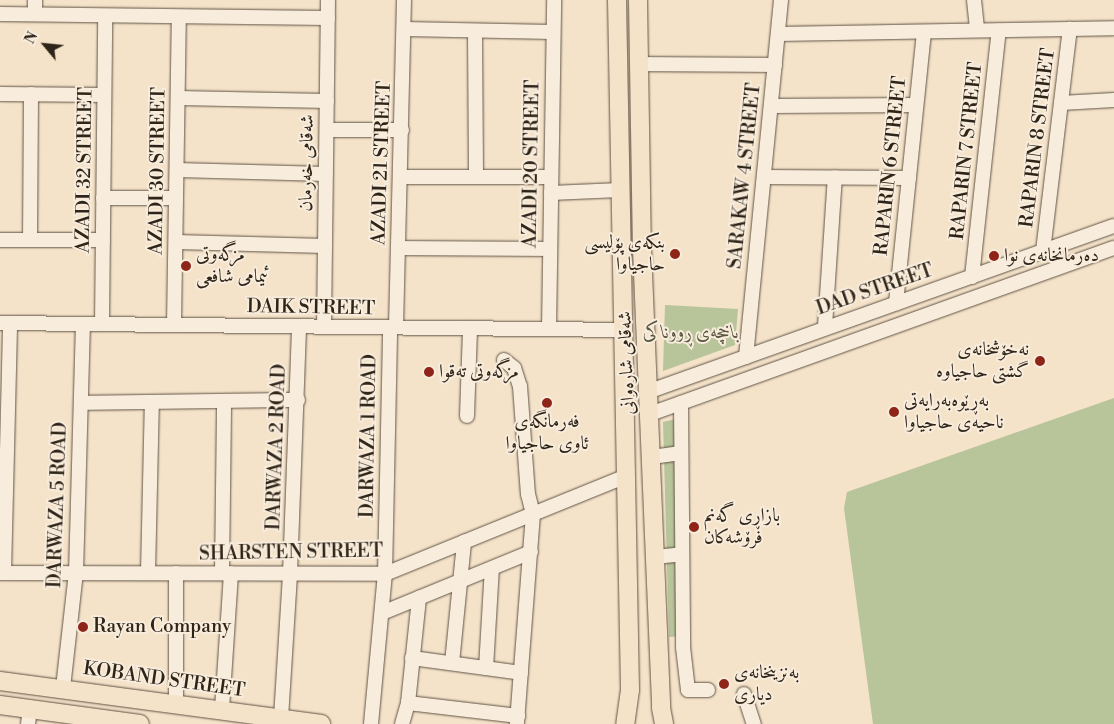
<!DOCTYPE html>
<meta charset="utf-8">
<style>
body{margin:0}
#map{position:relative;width:1114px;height:724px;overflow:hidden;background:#f4e2c9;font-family:"Libre Bodoni",Amiri,serif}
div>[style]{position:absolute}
.green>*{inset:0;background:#b8c499}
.roads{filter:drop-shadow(0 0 1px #605444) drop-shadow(0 0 1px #605444)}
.minor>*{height:14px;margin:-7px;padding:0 7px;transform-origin:7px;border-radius:7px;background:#f8ecdc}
.major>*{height:18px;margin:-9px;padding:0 9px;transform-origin:9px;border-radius:9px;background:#f4e2c9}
.dots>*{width:14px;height:14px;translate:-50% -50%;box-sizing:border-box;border:2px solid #f8ecdc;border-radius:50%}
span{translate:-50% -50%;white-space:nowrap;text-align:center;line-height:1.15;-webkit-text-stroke:4px #f8ecdc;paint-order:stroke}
.street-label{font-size:19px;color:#2e2418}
.poi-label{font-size:19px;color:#2e2418}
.right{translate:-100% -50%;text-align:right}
.left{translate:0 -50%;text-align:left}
.park-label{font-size:19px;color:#57543f;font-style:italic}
.north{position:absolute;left:20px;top:20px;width:50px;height:50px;-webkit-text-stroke:4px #f8ecdc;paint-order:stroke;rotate:298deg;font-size:14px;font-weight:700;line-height:20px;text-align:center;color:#2e2418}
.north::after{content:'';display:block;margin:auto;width:18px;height:22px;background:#2e2418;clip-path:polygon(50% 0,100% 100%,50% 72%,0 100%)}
</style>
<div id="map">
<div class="green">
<div style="clip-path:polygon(665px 305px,738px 309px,735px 345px,663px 371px)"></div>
<div style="clip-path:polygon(1114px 398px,1114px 724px,873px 724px,844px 508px,847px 492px)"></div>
<div style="clip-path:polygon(679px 418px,684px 636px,669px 637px,663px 422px)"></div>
</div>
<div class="roads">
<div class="minor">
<div style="left:974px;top:0;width:30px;rotate:84deg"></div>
<div style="left:35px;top:13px;width:13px;rotate:-90deg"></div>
<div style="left:0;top:14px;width:328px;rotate:0.7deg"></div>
<div style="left:404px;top:29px;width:149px;rotate:1.2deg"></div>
<div style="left:475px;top:32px;width:145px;rotate:89.6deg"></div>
<div style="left:778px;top:34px;width:336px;rotate:-1deg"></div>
<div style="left:640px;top:64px;width:135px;rotate:0.4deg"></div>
<div style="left:0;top:94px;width:104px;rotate:0.6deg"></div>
<div style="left:178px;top:98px;width:149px;rotate:1.2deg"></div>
<div style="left:1061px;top:103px;width:53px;rotate:-3.2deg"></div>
<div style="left:771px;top:106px;width:145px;rotate:-0.4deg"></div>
<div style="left:327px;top:130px;width:75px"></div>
<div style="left:177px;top:170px;width:149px;rotate:1.5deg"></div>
<div style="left:401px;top:177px;width:150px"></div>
<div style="left:764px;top:177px;width:145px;rotate:0.4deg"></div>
<div style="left:551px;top:193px;width:69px;rotate:-2.5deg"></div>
<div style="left:103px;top:198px;width:73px"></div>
<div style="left:0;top:240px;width:103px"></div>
<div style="left:30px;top:240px;width:146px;rotate:-89.6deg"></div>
<div style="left:176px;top:242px;width:149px;rotate:1.5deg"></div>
<div style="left:399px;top:248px;width:151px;rotate:0.4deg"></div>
<div style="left:1043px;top:251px;width:224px;rotate:-83.1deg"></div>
<div style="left:972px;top:277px;width:248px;rotate:-83.8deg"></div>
<div style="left:896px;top:303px;width:272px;rotate:-84.1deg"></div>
<div style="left:0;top:323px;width:622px;rotate:0.64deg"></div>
<div style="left:102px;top:324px;width:308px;rotate:-89.4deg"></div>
<div style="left:174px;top:325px;width:308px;rotate:-89.1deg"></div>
<div style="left:825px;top:326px;width:149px;rotate:-86.2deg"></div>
<div style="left:324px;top:327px;width:327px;rotate:-89.3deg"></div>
<div style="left:396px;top:327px;width:327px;rotate:-88.6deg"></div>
<div style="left:549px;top:329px;width:329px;rotate:-89.1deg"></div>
<div style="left:746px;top:357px;width:359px;rotate:-84.4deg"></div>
<div style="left:504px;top:360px;width:13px;rotate:39deg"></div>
<div style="left:514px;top:368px;width:19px;rotate:72deg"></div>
<div style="left:520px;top:386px;width:108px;rotate:85.8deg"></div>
<div style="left:528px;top:494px;width:21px;rotate:76deg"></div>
<div style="left:533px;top:514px;width:211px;rotate:94.4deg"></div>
<div style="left:650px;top:391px;width:492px;rotate:-19.6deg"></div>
<div style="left:81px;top:403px;width:217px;rotate:-0.8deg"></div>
<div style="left:681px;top:403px;width:244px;rotate:89.5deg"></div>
<div style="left:683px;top:647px;width:43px;rotate:83.4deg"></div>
<div style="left:688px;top:690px;width:20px"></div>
<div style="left:650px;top:414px;width:493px;rotate:-19.7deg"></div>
<div style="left:467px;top:416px;width:88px;rotate:-88deg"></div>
<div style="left:652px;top:457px;width:29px;rotate:-8deg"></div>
<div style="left:655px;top:557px;width:27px;rotate:-6deg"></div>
<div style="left:0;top:573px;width:385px;rotate:0.1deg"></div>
<div style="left:385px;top:574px;width:258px;rotate:-22.1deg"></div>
<div style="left:4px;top:573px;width:250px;rotate:-88.6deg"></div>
<div style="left:148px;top:573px;width:171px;rotate:-88.7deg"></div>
<div style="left:222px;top:573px;width:172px;rotate:-89.3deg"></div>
<div style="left:382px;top:613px;width:161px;rotate:-22.3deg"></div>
<div style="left:412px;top:658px;width:110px;rotate:7.8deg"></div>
<div style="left:452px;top:663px;width:122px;rotate:-84.3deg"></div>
<div style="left:486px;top:668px;width:100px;rotate:-86.6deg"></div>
<div style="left:63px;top:688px;width:116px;rotate:-83.6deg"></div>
<div style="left:76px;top:573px;width:249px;rotate:-88.4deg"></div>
<div style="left:744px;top:694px;width:32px;rotate:72deg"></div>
<div style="left:176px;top:702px;width:129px;rotate:-90deg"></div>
<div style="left:408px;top:703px;width:111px;rotate:6.7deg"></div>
<div style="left:222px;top:709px;width:136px;rotate:-86.2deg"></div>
<div style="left:281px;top:718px;width:144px;rotate:-86.4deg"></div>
<div style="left:290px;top:574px;width:248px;rotate:-87.9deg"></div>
<div style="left:28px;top:724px;width:15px;rotate:-82deg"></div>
<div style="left:371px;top:724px;width:151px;rotate:-84.7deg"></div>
<div style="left:385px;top:574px;width:247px;rotate:-88.8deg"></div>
<div style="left:402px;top:724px;width:22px;rotate:-74deg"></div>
<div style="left:408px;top:703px;width:106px;rotate:-84deg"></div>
</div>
<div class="major">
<div style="left:617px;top:0;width:690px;rotate:88.92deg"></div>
<div style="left:630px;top:690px;width:34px;rotate:98deg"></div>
<div style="left:638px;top:0;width:249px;rotate:89.1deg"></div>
<div style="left:642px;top:249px;width:459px;rotate:87.6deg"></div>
<div style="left:661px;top:708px;width:16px;rotate:79deg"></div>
<div style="left:0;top:681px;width:324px;rotate:7.6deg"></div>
<div style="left:0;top:705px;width:141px;rotate:7.7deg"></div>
</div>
</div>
<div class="dots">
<div style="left:675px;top:254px;background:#8f2418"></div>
<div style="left:994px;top:256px;background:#8f2418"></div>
<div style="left:186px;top:266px;background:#8f2418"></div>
<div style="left:1040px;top:361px;background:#8f2418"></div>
<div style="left:429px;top:372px;background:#8f2418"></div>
<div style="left:547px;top:403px;background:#8f2418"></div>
<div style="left:894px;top:412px;background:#8f2418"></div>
<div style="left:694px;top:527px;background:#8f2418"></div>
<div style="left:83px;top:627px;background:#8f2418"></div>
<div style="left:724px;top:684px;background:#8f2418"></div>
</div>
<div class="street-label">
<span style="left:1038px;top:138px;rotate:-83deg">RAPARIN 8 STREET</span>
<span style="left:967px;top:151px;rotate:-84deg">RAPARIN 7 STREET</span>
<span style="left:307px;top:163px;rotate:-89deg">شەقامی خەرمان</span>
<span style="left:382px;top:163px;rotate:-88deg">AZADI 21 STREET</span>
<span style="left:532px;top:164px;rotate:-89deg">AZADI 20 STREET</span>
<span style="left:891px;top:166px;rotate:-84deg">RAPARIN 6 STREET</span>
<span style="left:85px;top:170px;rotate:-89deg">AZADI 32 STREET</span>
<span style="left:158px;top:171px;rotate:-89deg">AZADI 30 STREET</span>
<span style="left:745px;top:176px;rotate:-84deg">SARAKAW 4 STREET</span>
<span style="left:875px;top:290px;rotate:-19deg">DAD STREET</span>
<span style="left:311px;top:308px;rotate:1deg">DAIK STREET</span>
<span style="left:627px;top:363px;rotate:-92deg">شەقامی شارەوانی</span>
<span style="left:369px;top:436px;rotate:-89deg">DARWAZA 1 ROAD</span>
<span style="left:277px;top:447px;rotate:-88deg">DARWAZA 2 ROAD</span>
<span style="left:58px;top:505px;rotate:-88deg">DARWAZA 5 ROAD</span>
<span style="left:291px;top:553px;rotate:-1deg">SHARSTEN STREET</span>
<span style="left:164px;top:680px;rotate:8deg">KOBAND STREET</span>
</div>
<div class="poi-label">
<span class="right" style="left:665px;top:254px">بنکەی پۆلیسی<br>حاجیاوا</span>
<span class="left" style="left:196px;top:266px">مزگەوتی<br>ئیمامی شافعی</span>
<span class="left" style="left:1004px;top:256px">دەرمانخانەی نوا</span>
<span class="right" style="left:1029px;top:361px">نەخۆشخانەی<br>گشتی حاجیاوە</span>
<span class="left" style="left:439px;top:372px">مزگەوتی تەقوا</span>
<span class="left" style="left:904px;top:412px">بەڕێوەبەرایەتی<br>ناحیەی حاجیاوا</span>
<span style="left:547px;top:433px">فەرمانگەی<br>ئاوی حاجیاوا</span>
<span class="left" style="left:704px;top:527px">بازاڕی گەنم<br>فرۆشەکان</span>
<span class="left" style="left:93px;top:627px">Rayan Company</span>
<span class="left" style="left:734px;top:684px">بەنزینخانەی<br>دیاری</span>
</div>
<div class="park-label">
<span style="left:691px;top:333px">باخچەی ڕووناکی</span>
</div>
<div class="north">N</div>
</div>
